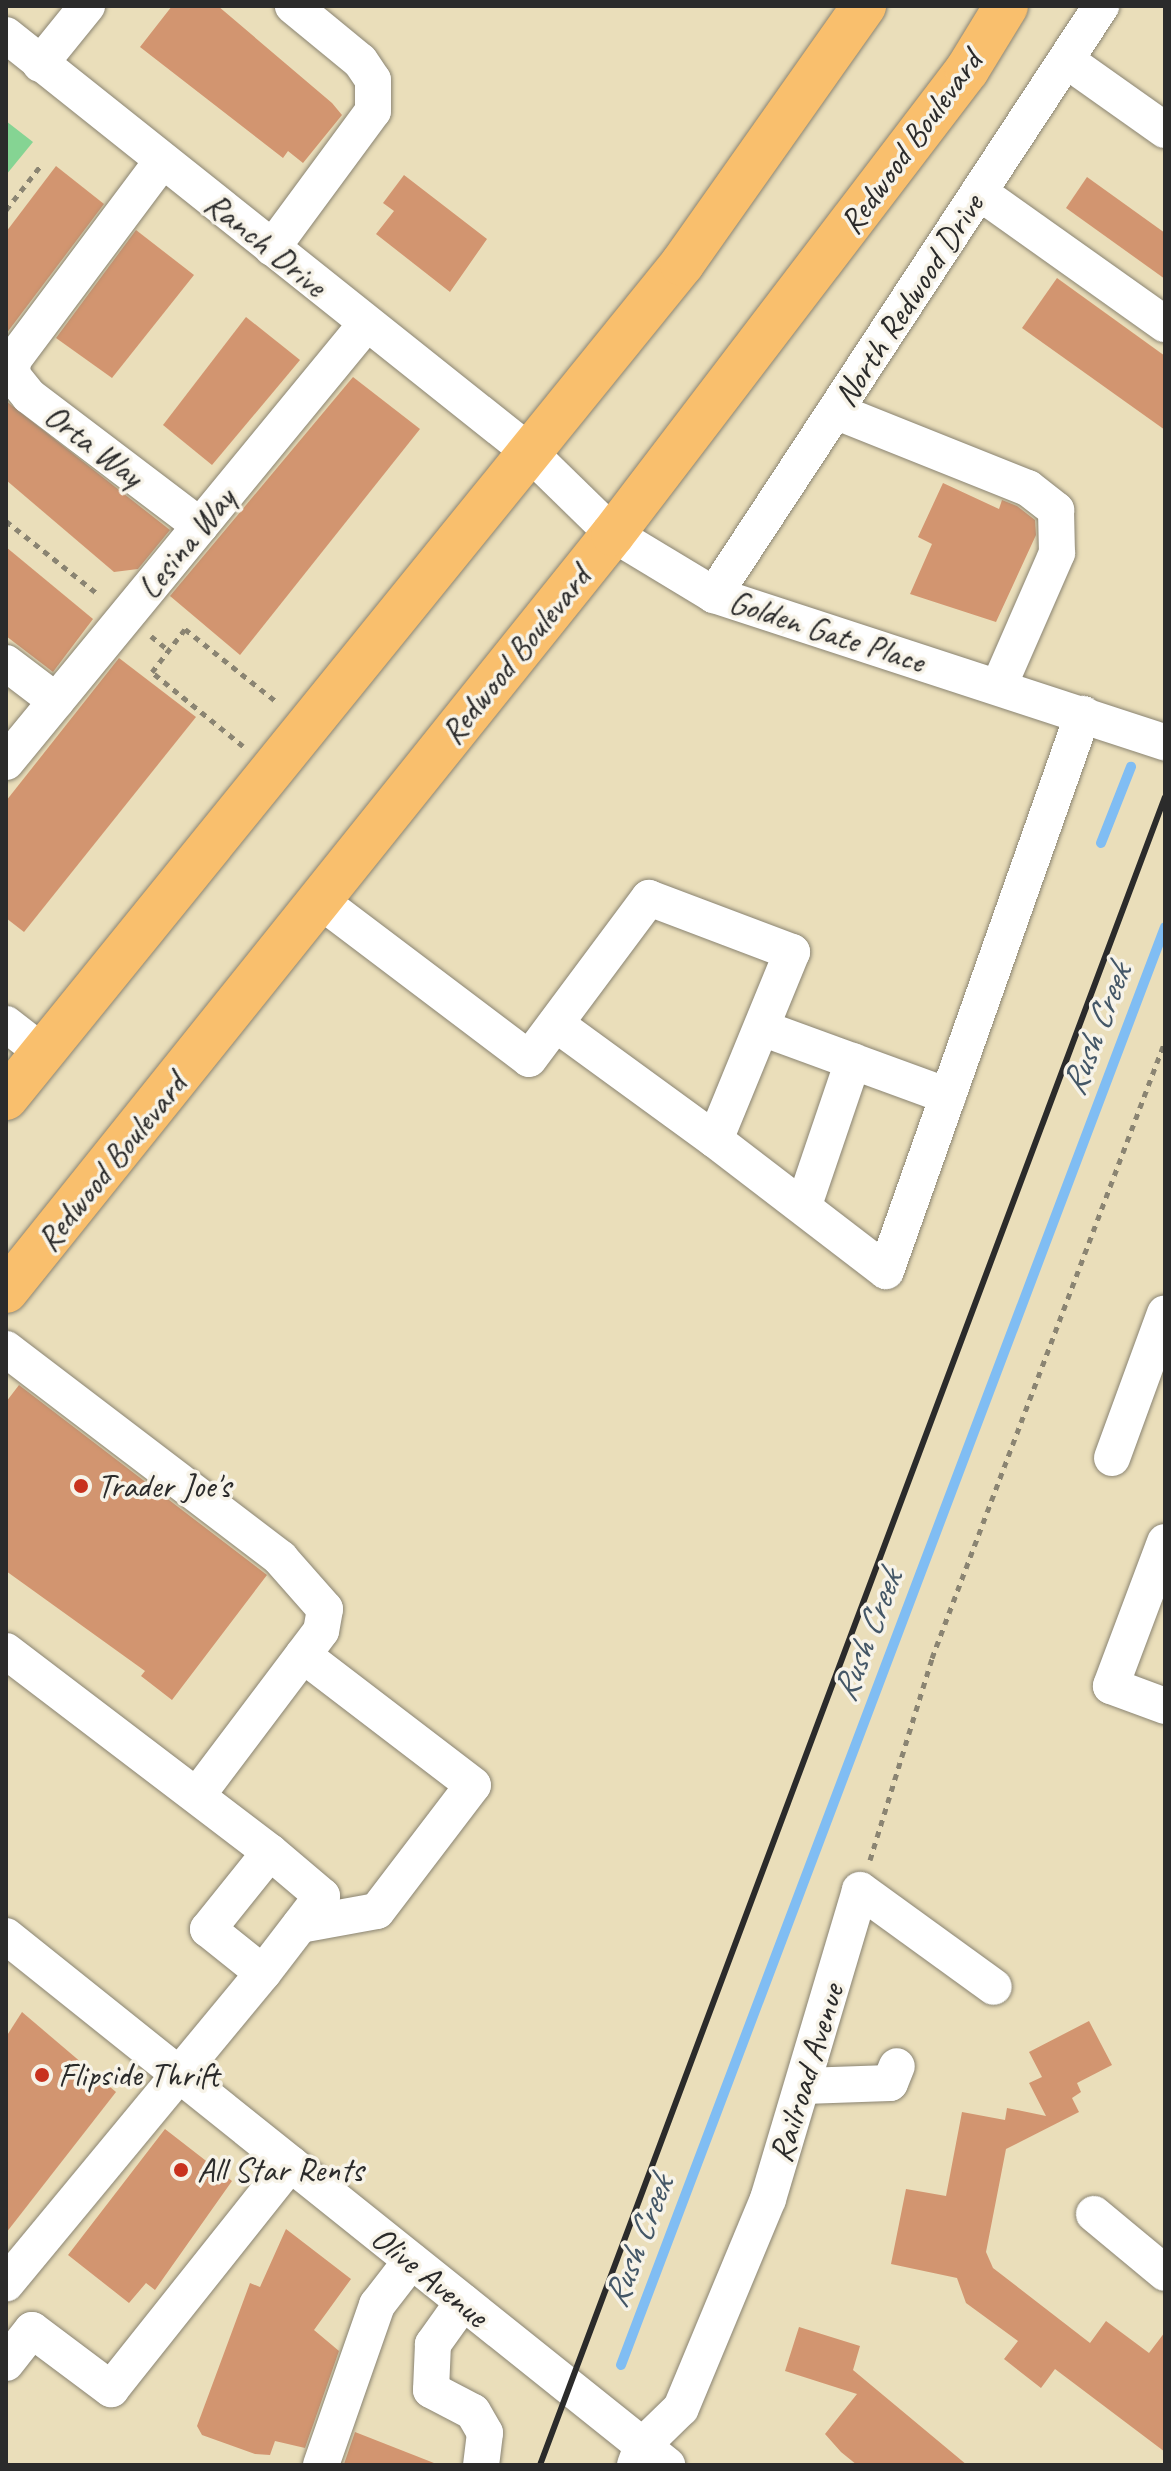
<!DOCTYPE html>
<style>
body{margin:0}
#map{position:relative;width:1171px;height:2471px;overflow:hidden;background:#eadeba;font-family:Caveat,sans-serif}
div>[style]{position:absolute}
.green>*{inset:0;background:#85d493}
.stream>*{height:10px;margin:-5px;padding:0 5px;transform-origin:5px;border-radius:5px;background:#80bdf3}
.building>*{inset:0;background:#d29570}
.path>*{height:5px;margin-top:-2.5px;transform-origin:0;background:repeating-linear-gradient(90deg,#8a8472 0 6px,transparent 0 12px)}
.roads{filter:drop-shadow(0 0 2px #8a8472) drop-shadow(0 0 2px #8a8472)}
.minor>*{height:36px;margin:-18px;padding:0 18px;transform-origin:18px;border-radius:18px;background:#fff}
.major>*{height:44px;margin:-22px;padding:0 22px;transform-origin:22px;border-radius:22px;background:#f9bf6d}
.rail>*{height:6px;margin:-3px;padding:0 3px;transform-origin:3px;border-radius:3px;background:#2b2b2b}
.dots>*{width:22px;height:22px;translate:-50% -50%;box-sizing:border-box;border:4px solid #f7f3e8;border-radius:50%}
span{translate:-50% -50%;white-space:nowrap;text-align:center;line-height:1.15;-webkit-text-stroke:7px #f7f3e8;paint-order:stroke}
.street-label{font-size:34px;color:#2b2b2b}
.poi-label{font-size:34px;color:#2b2b2b}
.left{translate:0 -50%;text-align:left}
.water-label{font-size:36px;color:#445767;font-style:italic}
.frame{position:absolute;inset:0;border:8px solid #2b2b2b;pointer-events:none}
</style>
<div id="map">
<div class="green">
<div style="clip-path:polygon(6px 121px,33px 142px,6px 175px)"></div>
</div>
<div class="stream">
<div style="left:1101px;top:843px;width:82px;rotate:-68.5deg"></div>
<div style="left:621px;top:2365px;width:1537px;rotate:-69.28deg"></div>
</div>
<div class="building">
<div style="clip-path:polygon(172px 6px,218px 6px,332px 103px,342px 115px,303px 163px,288px 151px,283px 158px,140px 47px)"></div>
<div style="clip-path:polygon(56px 166px,104px 204px,6px 334px,6px 232px)"></div>
<div style="clip-path:polygon(404px 175px,487px 239px,450px 292px,376px 234px,394px 211px,383px 203px)"></div>
<div style="clip-path:polygon(1087px 177px,1165px 233px,1165px 279px,1066px 208px)"></div>
<div style="clip-path:polygon(136px 230px,194px 275px,112px 378px,56px 338px)"></div>
<div style="clip-path:polygon(1057px 278px,1165px 356px,1165px 430px,1022px 328px)"></div>
<div style="clip-path:polygon(246px 317px,300px 360px,212px 465px,163px 425px)"></div>
<div style="clip-path:polygon(353px 377px,420px 429px,240px 655px,170px 596px)"></div>
<div style="clip-path:polygon(6px 401px,170px 530px,138px 569px,114px 572px,6px 480px)"></div>
<div style="clip-path:polygon(943px 483px,999px 509px,1002px 500px,1017px 506px,1035px 520px,1036px 535px,996px 622px,910px 594px,932px 544px,918px 537px)"></div>
<div style="clip-path:polygon(6px 547px,93px 619px,53px 672px,6px 636px)"></div>
<div style="clip-path:polygon(119px 658px,196px 717px,24px 932px,6px 918px,6px 801px)"></div>
<div style="clip-path:polygon(19px 1385px,267px 1575px,172px 1700px,141px 1676px,145px 1671px,6px 1571px,6px 1402px)"></div>
<div style="clip-path:polygon(22px 2012px,116px 2092px,6px 2233px,6px 2037px)"></div>
<div style="clip-path:polygon(1089px 2021px,1112px 2065px,1077px 2083px,1081px 2092px,1072px 2098px,1079px 2112px,1006px 2149px,986px 2252px,993px 2268px,1090px 2343px,1106px 2321px,1149px 2353px,1165px 2332px,1165px 2452px,1055px 2369px,1041px 2388px,1004px 2359px,1018px 2341px,966px 2303px,957px 2278px,891px 2264px,906px 2189px,946px 2196px,962px 2112px,1005px 2120px,1007px 2108px,1046px 2116px,1029px 2083px,1042px 2077px,1029px 2052px)"></div>
<div style="clip-path:polygon(165px 2129px,232px 2181px,155px 2290px,146px 2283px,129px 2303px,68px 2255px)"></div>
<div style="clip-path:polygon(286px 2229px,351px 2279px,314px 2330px,339px 2351px,305px 2448px,275px 2441px,270px 2455px,255px 2454px,202px 2435px,197px 2426px,250px 2283px,260px 2287px)"></div>
<div style="clip-path:polygon(799px 2327px,860px 2346px,853px 2370px,967px 2465px,857px 2465px,841px 2452px,825px 2434px,857px 2394px,785px 2371px)"></div>
<div style="clip-path:polygon(355px 2432px,434px 2463px,433px 2465px,344px 2464px)"></div>
</div>
<div class="path">
<div style="left:6px;top:210px;width:58px;rotate:-52deg"></div>
<div style="left:6px;top:521px;width:119px;rotate:38.5deg"></div>
<div style="left:151px;top:636px;width:22px;rotate:39deg"></div>
<div style="left:243px;top:746px;width:117px;rotate:-140.9deg"></div>
<div style="left:152px;top:672px;width:54px;rotate:-52.5deg"></div>
<div style="left:185px;top:629px;width:119px;rotate:38.5deg"></div>
<div style="left:870px;top:1860px;width:211px;rotate:-72.9deg"></div>
<div style="left:932px;top:1658px;width:660px;rotate:-69.31deg"></div>
</div>
<div class="roads">
<div class="minor">
<div style="left:6px;top:35px;width:667px;rotate:38.55deg"></div>
<div style="left:528px;top:451px;width:119px;rotate:44.3deg"></div>
<div style="left:613px;top:534px;width:118px;rotate:31.1deg"></div>
<div style="left:714px;top:595px;width:474px;rotate:18.1deg"></div>
<div style="left:1066px;top:60px;width:121px;rotate:35.3deg"></div>
<div style="left:40px;top:64px;width:75px;rotate:-51deg"></div>
<div style="left:162px;top:161px;width:249px;rotate:126.8deg"></div>
<div style="left:13px;top:360px;width:15px;rotate:94deg"></div>
<div style="left:12px;top:375px;width:27px;rotate:51deg"></div>
<div style="left:29px;top:396px;width:215px;rotate:37.2deg"></div>
<div style="left:979px;top:192px;width:228px;rotate:35.4deg"></div>
<div style="left:272px;top:248px;width:170px;rotate:-53.6deg"></div>
<div style="left:373px;top:111px;width:31px;rotate:-90deg"></div>
<div style="left:373px;top:80px;width:23px;rotate:-124deg"></div>
<div style="left:360px;top:61px;width:87px;rotate:-140.6deg"></div>
<div style="left:835px;top:411px;width:208px;rotate:21.8deg"></div>
<div style="left:1028px;top:488px;width:36px;rotate:38deg"></div>
<div style="left:1056px;top:510px;width:43px;rotate:88.7deg"></div>
<div style="left:1057px;top:553px;width:145px;rotate:113.6deg"></div>
<div style="left:714px;top:595px;width:705px;rotate:-56.69deg"></div>
<div style="left:6px;top:663px;width:63px;rotate:37.2deg"></div>
<div style="left:6px;top:762px;width:567px;rotate:-50.58deg"></div>
<div style="left:319px;top:900px;width:263px;rotate:37.1deg"></div>
<div style="left:529px;top:1059px;width:201px;rotate:-53.3deg"></div>
<div style="left:649px;top:898px;width:153px;rotate:20.7deg"></div>
<div style="left:792px;top:952px;width:203px;rotate:112.3deg"></div>
<div style="left:715px;top:1140px;width:197px;rotate:-143.9deg"></div>
<div style="left:6px;top:1024px;width:46px;rotate:37.9deg"></div>
<div style="left:762px;top:1028px;width:198px;rotate:20.1deg"></div>
<div style="left:715px;top:1140px;width:215px;rotate:37.5deg"></div>
<div style="left:886px;top:1271px;width:591px;rotate:-70.52deg"></div>
<div style="left:804px;top:1205px;width:152px;rotate:-71.2deg"></div>
<div style="left:6px;top:1349px;width:345px;rotate:37.3deg"></div>
<div style="left:280px;top:1558px;width:68px;rotate:48.6deg"></div>
<div style="left:325px;top:1609px;width:22px;rotate:100deg"></div>
<div style="left:321px;top:1631px;width:204px;rotate:127deg"></div>
<div style="left:1112px;top:1458px;width:154px;rotate:-69.9deg"></div>
<div style="left:1165px;top:1542px;width:154px;rotate:110.6deg"></div>
<div style="left:1111px;top:1686px;width:58px;rotate:20.3deg"></div>
<div style="left:6px;top:1651px;width:332px;rotate:37.3deg"></div>
<div style="left:270px;top:1852px;width:99px;rotate:128.8deg"></div>
<div style="left:208px;top:1929px;width:70px;rotate:38.7deg"></div>
<div style="left:263px;top:1973px;width:403px;rotate:129.6deg"></div>
<div style="left:300px;top:1925px;width:78px;rotate:-10.3deg"></div>
<div style="left:377px;top:1911px;width:158px;rotate:-52.7deg"></div>
<div style="left:473px;top:1785px;width:214px;rotate:-142.6deg"></div>
<div style="left:6px;top:1936px;width:847px;rotate:38.67deg"></div>
<div style="left:263px;top:1973px;width:97px;rotate:-52.5deg"></div>
<div style="left:322px;top:1896px;width:68px;rotate:-139.8deg"></div>
<div style="left:804px;top:2086px;width:86px;rotate:-2deg"></div>
<div style="left:890px;top:2083px;width:18px;rotate:-68deg"></div>
<div style="left:1094px;top:2214px;width:92px;rotate:39.7deg"></div>
<div style="left:463px;top:2302px;width:52px;rotate:125.5deg"></div>
<div style="left:433px;top:2344px;width:46px;rotate:92.5deg"></div>
<div style="left:431px;top:2390px;width:47px;rotate:27.6deg"></div>
<div style="left:473px;top:2412px;width:24px;rotate:60deg"></div>
<div style="left:485px;top:2433px;width:32px;rotate:97deg"></div>
<div style="left:6px;top:2363px;width:42px;rotate:-51.8deg"></div>
<div style="left:32px;top:2330px;width:99px;rotate:36.8deg"></div>
<div style="left:111px;top:2389px;width:288px;rotate:-51.5deg"></div>
<div style="left:321px;top:2465px;width:170px;rotate:-70.7deg"></div>
<div style="left:377px;top:2305px;width:56px;rotate:-52.3deg"></div>
<div style="left:635px;top:2465px;width:20px;rotate:-70deg"></div>
<div style="left:642px;top:2446px;width:54px;rotate:-44.3deg"></div>
<div style="left:681px;top:2408px;width:226px;rotate:-67.4deg"></div>
<div style="left:768px;top:2199px;width:322px;rotate:-73.4deg"></div>
<div style="left:860px;top:1890px;width:165px;rotate:35.9deg"></div>
</div>
<div class="major">
<div style="left:6px;top:1098px;width:1074px;rotate:-50.97deg"></div>
<div style="left:682px;top:264px;width:316px;rotate:-54.8deg"></div>
<div style="left:6px;top:1291px;width:970px;rotate:-51.28deg"></div>
<div style="left:613px;top:534px;width:584px;rotate:-52.66deg"></div>
<div style="left:967px;top:70px;width:75px;rotate:-58.6deg"></div>
</div>
</div>
<div class="rail">
<div style="left:540px;top:2465px;width:1781px;rotate:-69.46deg"></div>
</div>
<div class="dots">
<div style="left:81px;top:1486px;background:#c8321e"></div>
<div style="left:42px;top:2075px;background:#c8321e"></div>
<div style="left:181px;top:2170px;background:#c8321e"></div>
</div>
<div class="street-label">
<span style="left:910px;top:142px;rotate:-54deg">Redwood Boulevard</span>
<span style="left:266px;top:244px;rotate:39deg">Ranch Drive</span>
<span style="left:908px;top:300px;rotate:-57deg">North Redwood Drive</span>
<span style="left:94px;top:445px;rotate:37deg">Orta Way</span>
<span style="left:186px;top:543px;rotate:-51deg">Lesina Way</span>
<span style="left:827px;top:631px;rotate:18deg">Golden Gate Place</span>
<span style="left:515px;top:655px;rotate:-51deg">Redwood Boulevard</span>
<span style="left:111px;top:1162px;rotate:-51deg">Redwood Boulevard</span>
<span style="left:806px;top:2073px;rotate:-73deg">Railroad Avenue</span>
<span style="left:430px;top:2276px;rotate:39deg">Olive Avenue</span>
</div>
<div class="poi-label">
<span class="left" style="left:97px;top:1486px">Trader Joe's</span>
<span class="left" style="left:58px;top:2075px">Flipside Thrift</span>
<span class="left" style="left:197px;top:2170px">All Star Rents</span>
</div>
<div class="water-label">
<span style="left:1096px;top:1030px;rotate:-69deg">Rush Creek</span>
<span style="left:867px;top:1636px;rotate:-69deg">Rush Creek</span>
<span style="left:638px;top:2242px;rotate:-69deg">Rush Creek</span>
</div>
<div class="frame"></div>
</div>
